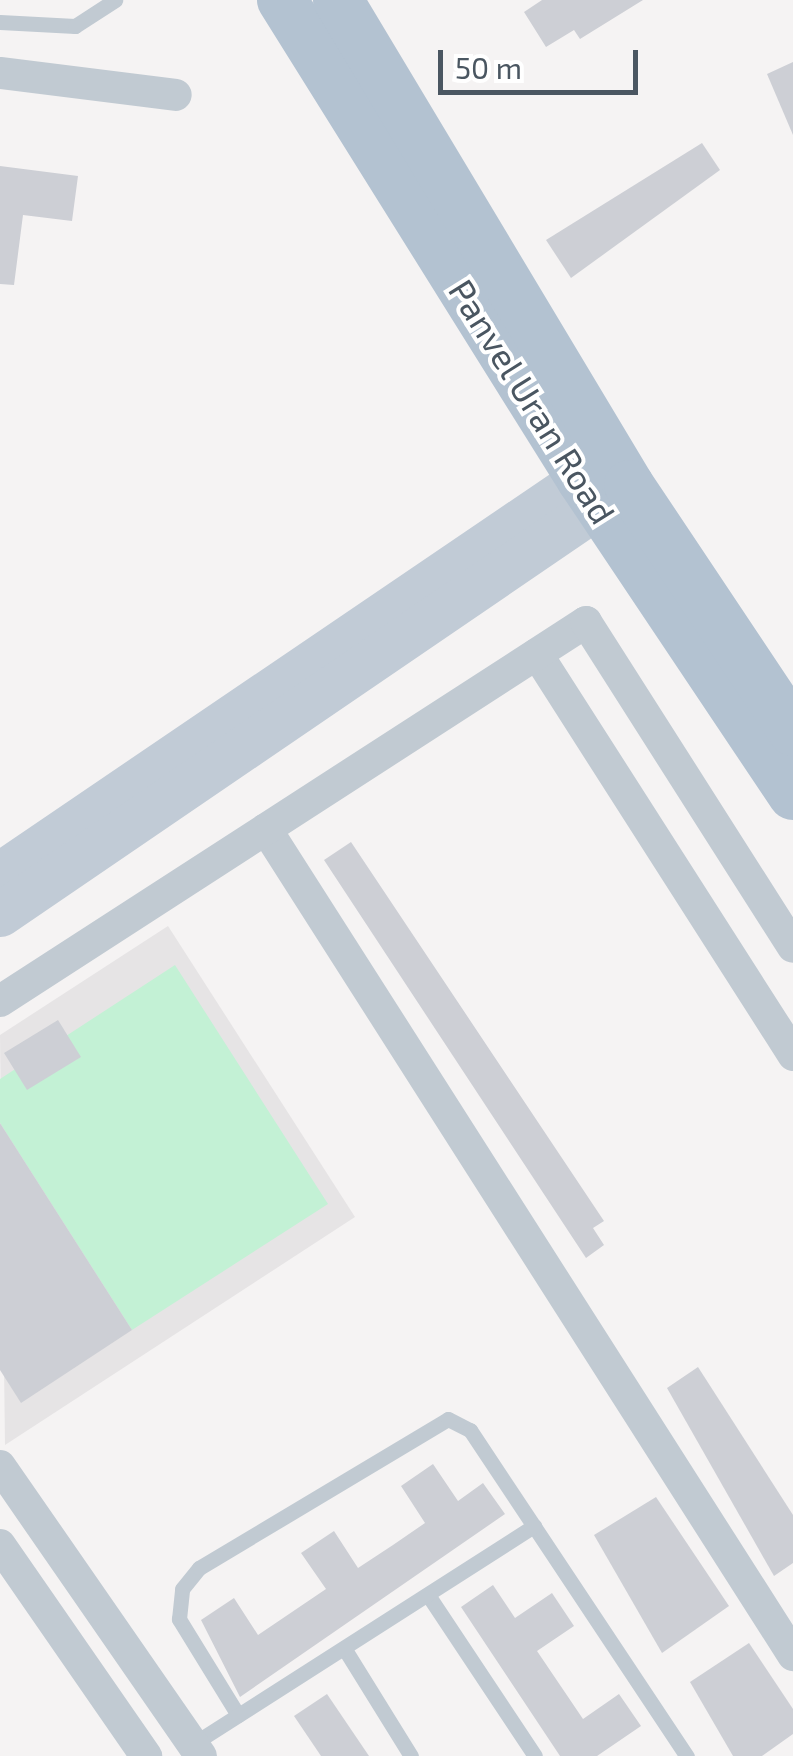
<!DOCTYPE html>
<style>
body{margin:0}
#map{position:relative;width:793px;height:1756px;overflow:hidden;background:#f5f3f3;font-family:"Exo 2",sans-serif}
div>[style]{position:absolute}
.education>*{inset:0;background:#e6e4e5}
.green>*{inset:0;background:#c3f1d5}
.building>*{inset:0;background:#cdcfd5}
.service>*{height:15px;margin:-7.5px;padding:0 7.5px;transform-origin:7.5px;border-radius:7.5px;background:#c1cad2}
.minor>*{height:32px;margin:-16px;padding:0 16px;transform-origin:16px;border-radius:16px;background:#c1cad2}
.secondary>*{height:45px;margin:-22.5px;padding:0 22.5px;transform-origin:22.5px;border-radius:22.5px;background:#c1cbd6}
.primary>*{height:50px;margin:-25px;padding:0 25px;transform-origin:25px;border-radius:25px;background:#b3c2d1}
span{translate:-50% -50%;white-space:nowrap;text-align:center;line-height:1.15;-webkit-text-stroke:8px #fff;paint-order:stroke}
.street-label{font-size:35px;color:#4a5661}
.scale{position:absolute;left:438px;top:50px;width:200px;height:45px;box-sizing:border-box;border:5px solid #4a5661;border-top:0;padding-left:12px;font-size:30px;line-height:35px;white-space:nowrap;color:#4a5661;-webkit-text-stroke:8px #fff;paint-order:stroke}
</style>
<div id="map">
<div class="education">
<div style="clip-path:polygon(168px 926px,355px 1217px,5px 1445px,0 1035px)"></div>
</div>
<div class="green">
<div style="clip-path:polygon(175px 965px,328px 1204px,132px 1330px,0 1123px,0 1079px)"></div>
</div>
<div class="building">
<div style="clip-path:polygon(542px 0,643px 0,580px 39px,574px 30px,546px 47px,524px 12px)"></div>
<div style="clip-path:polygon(793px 62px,793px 135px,767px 74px)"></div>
<div style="clip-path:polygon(702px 143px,720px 170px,571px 278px,546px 240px)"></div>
<div style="clip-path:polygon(0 166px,78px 176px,72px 221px,23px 215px,14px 285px,0 284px)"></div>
<div style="clip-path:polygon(351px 842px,604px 1221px,593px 1228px,604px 1245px,586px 1258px,324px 860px)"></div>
<div style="clip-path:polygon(58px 1020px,81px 1057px,27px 1090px,4px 1053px)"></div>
<div style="clip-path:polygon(0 1123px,132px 1330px,21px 1403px,0 1370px)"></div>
<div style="clip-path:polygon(698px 1367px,793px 1515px,793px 1563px,774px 1576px,667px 1388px)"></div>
<div style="clip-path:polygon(433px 1464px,458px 1501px,483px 1483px,505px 1514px,240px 1697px,201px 1620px,234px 1598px,258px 1635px,326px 1589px,301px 1553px,334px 1531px,358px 1568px,393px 1545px,425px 1523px,401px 1486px)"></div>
<div style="clip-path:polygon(656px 1497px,729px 1606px,662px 1653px,594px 1535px)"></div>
<div style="clip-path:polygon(493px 1585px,515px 1618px,552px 1593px,574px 1626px,537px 1651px,583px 1719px,619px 1694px,641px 1726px,597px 1756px,560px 1756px,461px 1607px)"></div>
<div style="clip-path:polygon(749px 1643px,793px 1709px,793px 1734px,762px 1756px,733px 1756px,690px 1682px)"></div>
<div style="clip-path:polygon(327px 1694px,369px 1756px,321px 1756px,294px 1716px)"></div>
</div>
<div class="service">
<div style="left:0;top:22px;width:75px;rotate:3.1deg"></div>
<div style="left:75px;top:26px;width:48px;rotate:-33deg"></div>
<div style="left:428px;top:1595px;width:193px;rotate:56.4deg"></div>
<div style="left:344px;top:1648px;width:127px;rotate:58.2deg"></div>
<div style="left:238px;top:1715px;width:113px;rotate:-121.6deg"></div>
<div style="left:179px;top:1619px;width:30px;rotate:-84deg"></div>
<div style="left:182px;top:1589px;width:27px;rotate:-51deg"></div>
<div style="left:199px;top:1568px;width:290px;rotate:-30.9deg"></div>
<div style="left:448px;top:1419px;width:25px;rotate:27deg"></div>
<div style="left:470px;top:1430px;width:392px;rotate:56.4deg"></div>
<div style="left:193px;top:1744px;width:405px;rotate:-32.6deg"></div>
</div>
<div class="minor">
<div style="left:0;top:73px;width:177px;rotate:7.1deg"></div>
<div style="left:537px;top:654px;width:476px;rotate:57.4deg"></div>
<div style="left:266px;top:829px;width:980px;rotate:57.46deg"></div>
<div style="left:0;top:1001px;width:698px;rotate:-32.89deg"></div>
<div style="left:586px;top:622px;width:385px;rotate:57.5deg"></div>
<div style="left:0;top:1466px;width:353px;rotate:55.3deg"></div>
<div style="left:0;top:1545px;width:257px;rotate:55.3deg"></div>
</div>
<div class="secondary">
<div style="left:0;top:874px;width:739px;rotate:-34.18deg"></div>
<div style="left:0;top:914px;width:759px;rotate:-34.32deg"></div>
</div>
<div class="primary">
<div style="left:282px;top:0;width:566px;rotate:57.99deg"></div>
<div style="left:582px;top:480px;width:379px;rotate:56.2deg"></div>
<div style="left:338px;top:0;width:566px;rotate:59.04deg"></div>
<div style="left:629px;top:485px;width:296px;rotate:56.3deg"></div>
</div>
<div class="street-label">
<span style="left:533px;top:401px;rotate:58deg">Panvel Uran Road</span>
</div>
<div class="scale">50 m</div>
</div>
